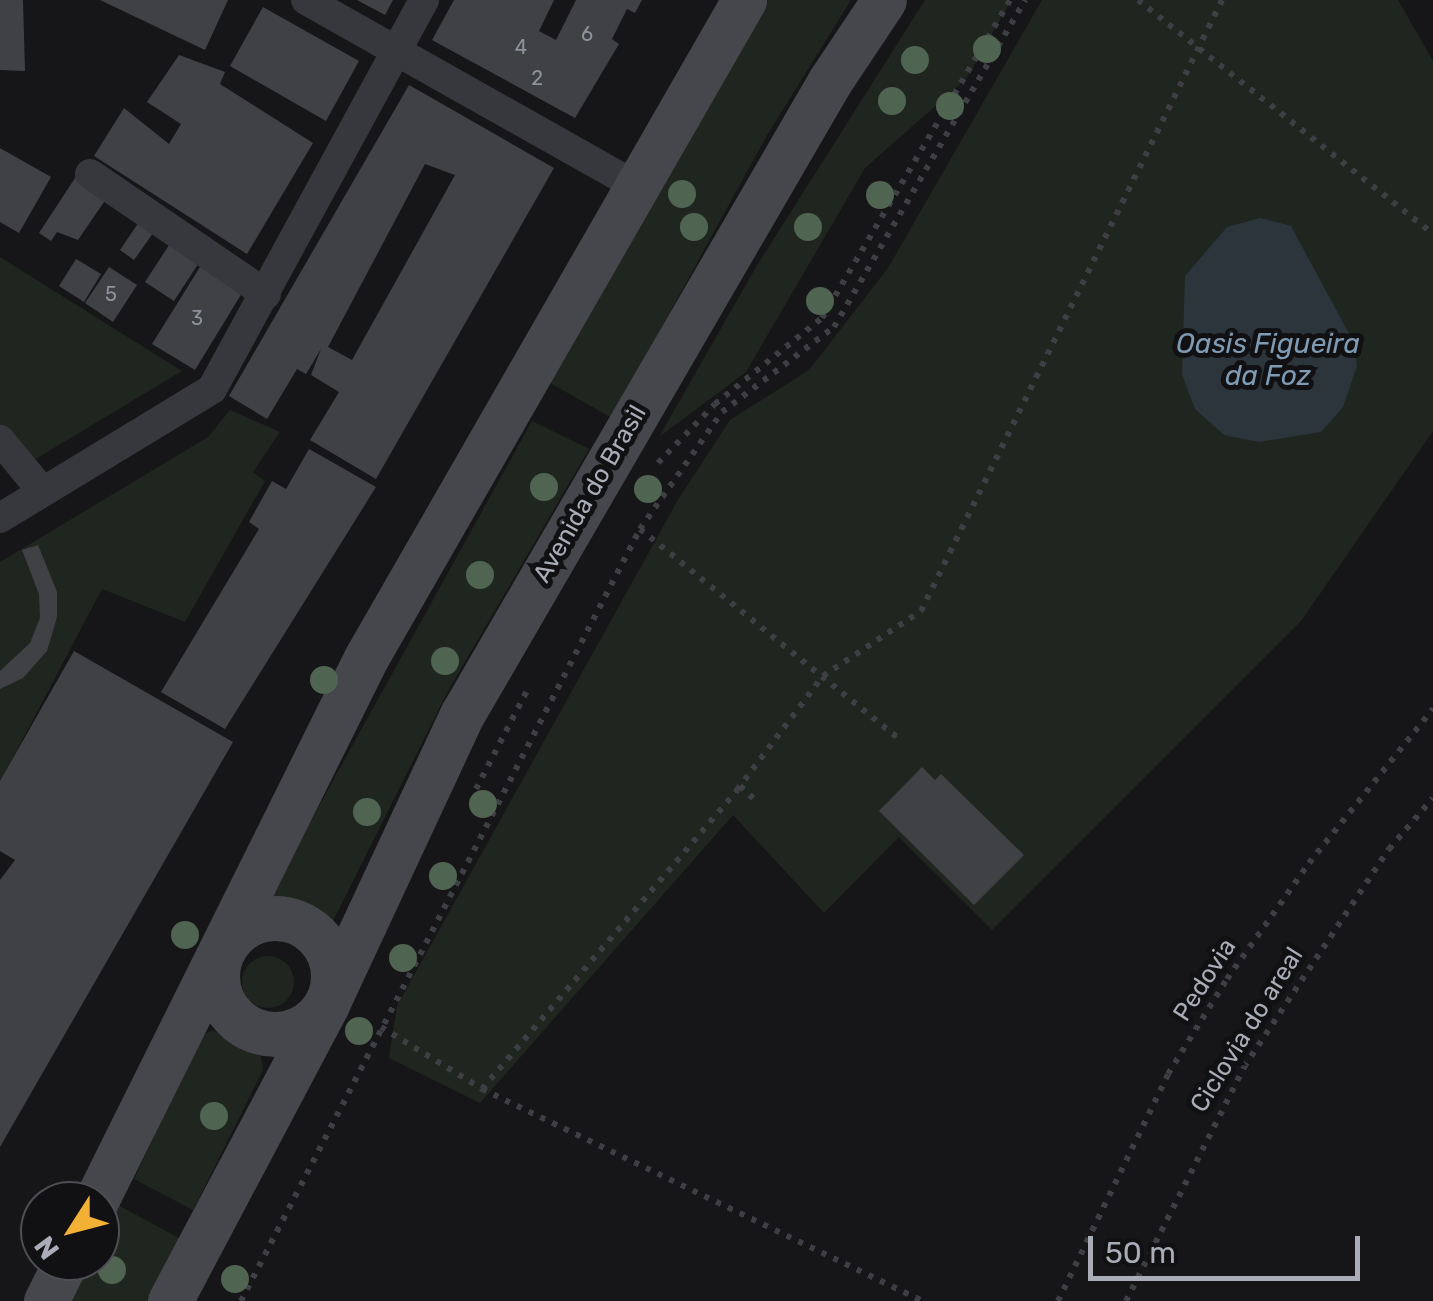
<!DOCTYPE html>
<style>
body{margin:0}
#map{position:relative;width:1433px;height:1301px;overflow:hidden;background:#161618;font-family:Rubik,sans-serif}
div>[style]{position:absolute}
.green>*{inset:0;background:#1e261f}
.round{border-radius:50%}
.water>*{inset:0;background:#2c353c}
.building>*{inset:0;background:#404145}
.path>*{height:6px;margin-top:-3px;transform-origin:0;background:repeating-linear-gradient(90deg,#3d3f44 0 5px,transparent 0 13px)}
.minor>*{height:30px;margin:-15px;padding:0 15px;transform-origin:15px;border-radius:15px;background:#37383d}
.secondary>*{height:45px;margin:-22.5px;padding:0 22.5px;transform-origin:22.5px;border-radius:22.5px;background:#45474d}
.secondary>.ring{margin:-22.5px;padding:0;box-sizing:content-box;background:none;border:45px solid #45474d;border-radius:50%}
.trees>*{width:28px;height:28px;margin:-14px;border-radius:50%;background:#506452}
span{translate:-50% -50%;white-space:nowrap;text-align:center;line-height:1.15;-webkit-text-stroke:10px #111113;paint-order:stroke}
.number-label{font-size:20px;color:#8e929b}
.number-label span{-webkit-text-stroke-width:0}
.street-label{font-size:25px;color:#a8adb8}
.water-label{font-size:28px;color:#7f9bb3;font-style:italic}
.north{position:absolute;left:20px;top:1181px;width:100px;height:100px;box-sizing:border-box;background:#111113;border:2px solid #4d4f55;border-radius:50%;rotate:234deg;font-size:28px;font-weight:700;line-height:40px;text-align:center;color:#a8adb8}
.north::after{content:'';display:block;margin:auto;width:35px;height:45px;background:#f2b134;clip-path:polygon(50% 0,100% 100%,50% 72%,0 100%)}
.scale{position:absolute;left:1088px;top:1236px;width:272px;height:45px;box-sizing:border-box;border:5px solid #a8adb8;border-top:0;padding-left:12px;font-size:30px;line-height:35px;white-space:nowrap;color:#a8adb8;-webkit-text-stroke:8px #111113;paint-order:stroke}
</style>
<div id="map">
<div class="green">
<div style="clip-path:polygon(768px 0,851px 0,766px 137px,612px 418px,550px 383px)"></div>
<div style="clip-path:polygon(925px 0,1008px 0,1008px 6px,966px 79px,865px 168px,746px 372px,659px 437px,756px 267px)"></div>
<div style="clip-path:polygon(1042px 0,1398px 0,1433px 61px,1433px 431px,1301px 621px,992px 930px,899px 837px,824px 913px,733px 815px,480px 1103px,389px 1058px,397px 1006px,679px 498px,730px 420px,809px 370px,888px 268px)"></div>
<div style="clip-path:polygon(0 257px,182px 371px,29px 463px,0 429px)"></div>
<div style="clip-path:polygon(230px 410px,280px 432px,253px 472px,265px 481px,185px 622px,102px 589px,0 782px,0 562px,208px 437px)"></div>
<div style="clip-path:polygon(532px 421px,589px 449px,448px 691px,332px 923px,310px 904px,268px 898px)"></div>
<div class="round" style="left:242px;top:956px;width:52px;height:52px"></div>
<div style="clip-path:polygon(213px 1030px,234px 1045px,260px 1051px,263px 1070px,193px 1210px,134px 1179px,201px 1036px)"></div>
<div style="clip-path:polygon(118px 1205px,179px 1238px,148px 1301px,70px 1301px,90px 1261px,100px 1261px,100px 1242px)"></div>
</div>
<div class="water">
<div style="clip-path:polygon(1260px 218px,1291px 226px,1354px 343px,1357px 366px,1343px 407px,1321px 432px,1259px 442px,1224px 435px,1195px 409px,1182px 374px,1185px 276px,1227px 227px)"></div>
</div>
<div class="building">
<div style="clip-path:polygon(0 0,23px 0,25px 71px,0 70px)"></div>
<div style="clip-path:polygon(100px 0,228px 0,205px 50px)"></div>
<div style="clip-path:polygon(357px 0,393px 0,385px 15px)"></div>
<div style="clip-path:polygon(454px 0,554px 0,539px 31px,556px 40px,576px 0,642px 0,635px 13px,627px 9px,612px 39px,619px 44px,575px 118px,432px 40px)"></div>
<div style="clip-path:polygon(263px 7px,359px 61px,326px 121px,230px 66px)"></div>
<div style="clip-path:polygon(179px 55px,225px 72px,220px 84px,313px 143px,247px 254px,94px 156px,124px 108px,169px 144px,181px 124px,147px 102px)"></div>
<div style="clip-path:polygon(evenodd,409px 85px,554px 168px,376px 479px,310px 440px,339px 392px,311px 375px,321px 349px,306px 374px,297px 369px,267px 419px,229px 396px,409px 85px,425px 164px,455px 175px,352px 360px,328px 347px,425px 164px)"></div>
<div style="clip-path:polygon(0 148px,51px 177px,19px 233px,0 222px)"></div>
<div style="clip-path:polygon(77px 175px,108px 196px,78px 240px,57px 232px,51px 241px,39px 233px)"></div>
<div style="clip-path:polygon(141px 219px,156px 229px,134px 260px,120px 250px)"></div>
<div style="clip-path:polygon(173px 239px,202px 258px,174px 301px,145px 282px)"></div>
<div style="clip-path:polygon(76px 259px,101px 274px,84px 302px,59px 286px)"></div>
<div style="clip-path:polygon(109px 267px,137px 285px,113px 322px,85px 303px)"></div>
<div style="clip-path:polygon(200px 267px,242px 293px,195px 370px,152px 344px)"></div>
<div style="clip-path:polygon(309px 449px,376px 487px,225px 729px,161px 692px,259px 529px,249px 522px,272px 481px,286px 489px)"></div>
<div style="clip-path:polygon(38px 545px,57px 592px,57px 617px,47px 651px,23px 678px,0 689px,0 671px,30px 643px,40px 618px,39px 594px,22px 550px)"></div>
<div style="clip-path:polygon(74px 651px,233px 742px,0 1147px,0 880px,15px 860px,0 851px,0 781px)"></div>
<div style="clip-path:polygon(922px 767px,935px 780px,941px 774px,1024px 855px,974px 905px,879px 811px)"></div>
</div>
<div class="path">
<div style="left:1138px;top:0;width:377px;rotate:38.4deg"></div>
<div style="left:658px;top:463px;width:82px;rotate:-46deg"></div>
<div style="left:715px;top:404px;width:137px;rotate:-38.8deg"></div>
<div style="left:822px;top:318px;width:369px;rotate:-59.4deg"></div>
<div style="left:640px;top:529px;width:333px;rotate:39deg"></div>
<div style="left:740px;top:786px;width:18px;rotate:43deg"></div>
<div style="left:476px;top:789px;width:117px;rotate:-62.6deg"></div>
<div style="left:381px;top:1027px;width:119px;rotate:31.5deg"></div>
<div style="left:482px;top:1089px;width:393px;rotate:-49.5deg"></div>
<div style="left:737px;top:790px;width:143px;rotate:-53deg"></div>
<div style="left:823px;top:676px;width:118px;rotate:-33.6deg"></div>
<div style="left:921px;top:611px;width:681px;rotate:-63.77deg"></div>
<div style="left:482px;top:1089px;width:489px;rotate:25.7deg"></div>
<div style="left:241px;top:1301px;width:869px;rotate:-62.67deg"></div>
<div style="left:640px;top:529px;width:143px;rotate:-55deg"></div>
<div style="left:722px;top:412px;width:141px;rotate:-37.2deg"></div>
<div style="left:834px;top:327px;width:379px;rotate:-59.7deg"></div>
<div style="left:1058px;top:1301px;width:252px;rotate:-64.1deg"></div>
<div style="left:1168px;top:1074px;width:112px;rotate:-58.2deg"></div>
<div style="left:1227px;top:979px;width:142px;rotate:-54.7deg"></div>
<div style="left:1309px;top:863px;width:198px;rotate:-51.2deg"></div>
<div style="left:1126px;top:1301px;width:262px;rotate:-63.2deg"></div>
<div style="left:1244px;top:1067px;width:262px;rotate:-56.4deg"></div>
<div style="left:1389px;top:849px;width:67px;rotate:-49.2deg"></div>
</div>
<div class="minor">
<div style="left:306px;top:0;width:383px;rotate:29.4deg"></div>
<div style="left:90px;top:174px;width:213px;rotate:34.3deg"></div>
<div style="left:0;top:440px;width:67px;rotate:50.4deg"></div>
<div style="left:0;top:518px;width:248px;rotate:-31.3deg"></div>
<div style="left:212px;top:389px;width:443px;rotate:-61.4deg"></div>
</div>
<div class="secondary">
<div class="ring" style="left:217px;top:918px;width:71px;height:71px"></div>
<div style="left:96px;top:1201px;width:606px;rotate:-63.56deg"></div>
<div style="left:366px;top:658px;width:759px;rotate:-60.12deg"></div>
<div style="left:46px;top:1301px;width:45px;rotate:-63.4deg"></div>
<div style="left:170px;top:1301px;width:336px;rotate:-62.1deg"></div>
<div style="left:327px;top:1004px;width:321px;rotate:-65deg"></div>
<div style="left:463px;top:713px;width:731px;rotate:-59.86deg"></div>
<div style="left:830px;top:81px;width:97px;rotate:-56.3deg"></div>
</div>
<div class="trees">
<div style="left:987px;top:49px"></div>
<div style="left:915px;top:60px"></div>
<div style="left:892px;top:101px"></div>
<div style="left:950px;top:106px"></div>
<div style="left:682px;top:194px"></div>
<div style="left:880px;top:195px"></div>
<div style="left:694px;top:227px"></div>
<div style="left:808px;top:227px"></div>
<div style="left:820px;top:301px"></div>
<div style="left:544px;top:487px"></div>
<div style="left:648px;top:489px"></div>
<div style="left:480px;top:575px"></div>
<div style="left:445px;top:661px"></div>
<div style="left:324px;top:680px"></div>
<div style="left:483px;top:804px"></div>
<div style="left:367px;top:812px"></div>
<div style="left:443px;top:876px"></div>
<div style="left:185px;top:935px"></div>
<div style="left:403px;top:958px"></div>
<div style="left:359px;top:1031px"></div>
<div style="left:214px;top:1116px"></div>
<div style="left:112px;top:1270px"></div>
<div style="left:235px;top:1279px"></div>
</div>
<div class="number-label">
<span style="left:587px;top:34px">6</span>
<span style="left:521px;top:47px">4</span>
<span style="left:537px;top:78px">2</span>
<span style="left:111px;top:294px">5</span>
<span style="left:197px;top:318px">3</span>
</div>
<div class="street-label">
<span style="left:590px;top:494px;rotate:-60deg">Avenida do Brasil</span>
<span style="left:1205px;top:980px;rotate:-57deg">Pedovia</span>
<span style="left:1247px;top:1030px;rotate:-58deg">Ciclovia do areal</span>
</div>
<div class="water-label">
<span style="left:1268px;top:360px">Oasis Figueira<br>da Foz</span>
</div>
<div class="north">N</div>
<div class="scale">50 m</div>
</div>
